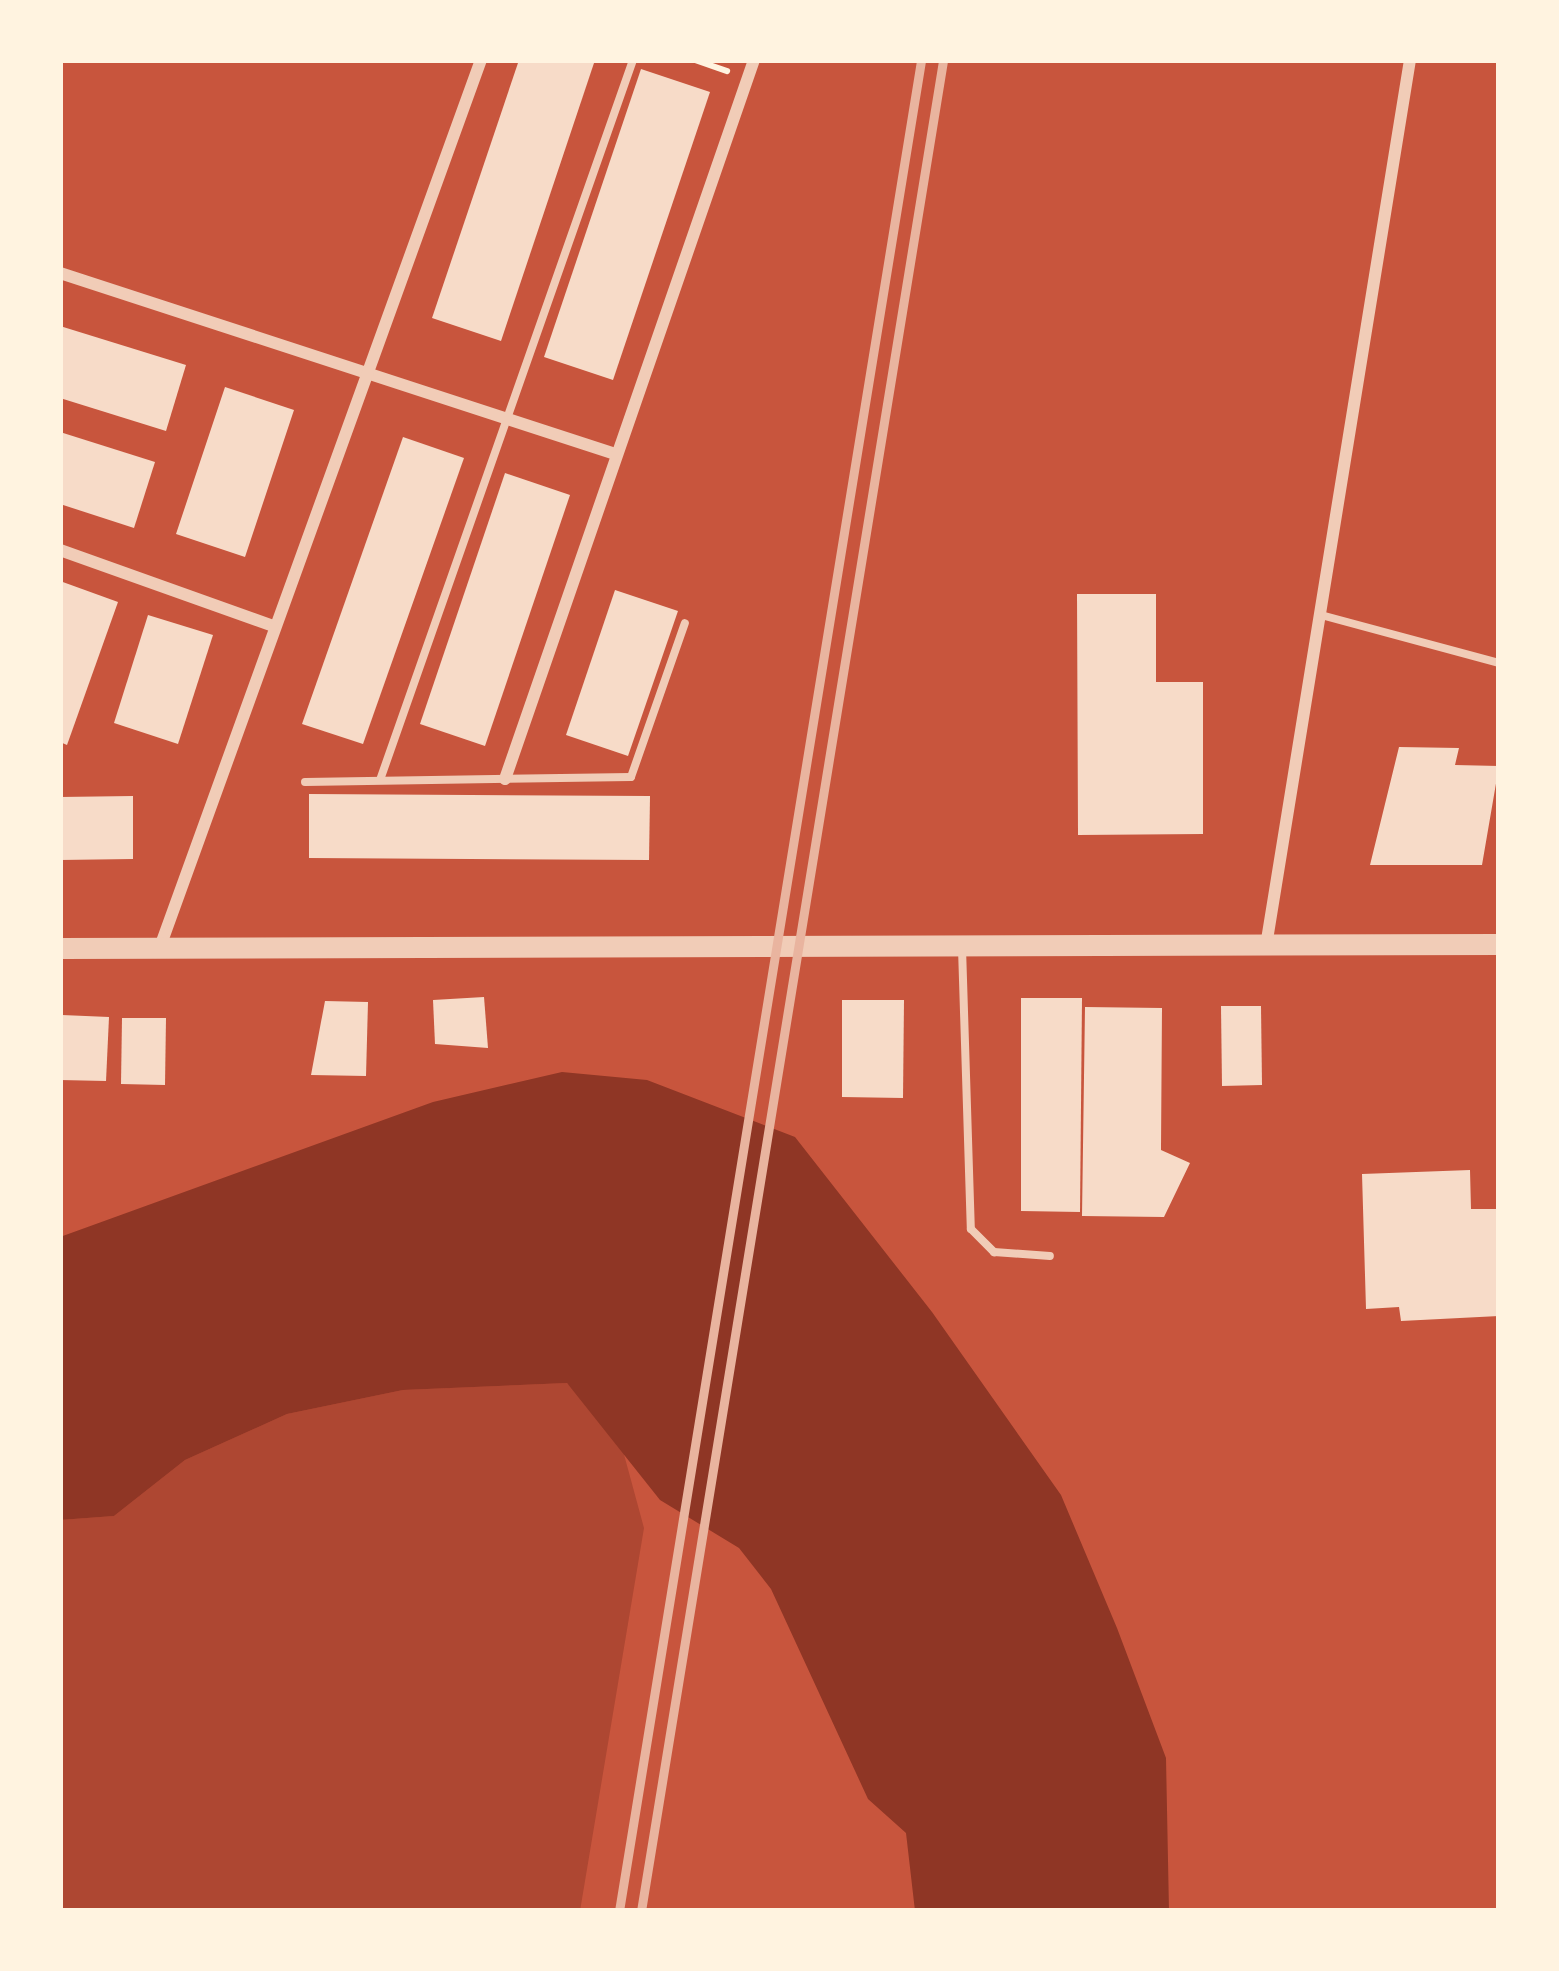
<!DOCTYPE html>
<style>
body{margin:0}
#map{position:relative;width:1559px;height:1971px;overflow:hidden;background:#c8553d;font-family:"IBM Plex Sans",sans-serif}
div>[style]{position:absolute}
.green>*{inset:0;background:#ae4732}
.water>*{inset:0;background:#8f3625}
.building>*{inset:0;background:#f7dbc8}
.path>*{height:6px;margin:-3px;padding:0 3px;transform-origin:3px;border-radius:3px;background:#fff3e0}
.service>*{height:8px;margin:-4px;padding:0 4px;transform-origin:4px;border-radius:4px;background:#f1ccb7}
.minor>*{height:12px;margin:-6px;padding:0 6px;transform-origin:6px;border-radius:6px;background:#f1ccb7}
.tertiary>*{height:21px;margin:-10.5px;padding:0 10.5px;transform-origin:10.5px;border-radius:10.5px;background:#f1ccb7}
.rail>*{height:9px;margin:-4.5px;padding:0 4.5px;transform-origin:4.5px;border-radius:4.5px;background:#e9b49f}
span{translate:-50% -50%;white-space:nowrap;text-align:center;line-height:1.15;-webkit-text-stroke:10px #fff3e0;paint-order:stroke}
.frame{position:absolute;inset:0;border:63px solid #fff3e0;pointer-events:none}
</style>
<div id="map">
<div class="green">
<div style="clip-path:polygon(567px 1383px,619px 1436px,644px 1528px,580px 1911px,60px 1911px,60px 1520px,114px 1516px,185px 1460px,287px 1414px,403px 1390px)"></div>
</div>
<div class="water">
<div style="clip-path:polygon(562px 1072px,647px 1080px,795px 1137px,932px 1312px,1061px 1495px,1117px 1628px,1166px 1758px,1169px 1911px,915px 1911px,906px 1833px,868px 1799px,771px 1589px,739px 1548px,660px 1500px,567px 1383px,403px 1390px,287px 1414px,185px 1460px,114px 1516px,60px 1520px,60px 1237px,433px 1102px)"></div>
</div>
<div class="building">
<div style="clip-path:polygon(519px 60px,595px 60px,501px 341px,432px 318px)"></div>
<div style="clip-path:polygon(641px 69px,710px 92px,613px 380px,544px 357px)"></div>
<div style="clip-path:polygon(60px 326px,186px 365px,166px 431px,60px 398px)"></div>
<div style="clip-path:polygon(225px 387px,294px 410px,245px 557px,176px 534px)"></div>
<div style="clip-path:polygon(60px 432px,155px 462px,134px 528px,60px 504px)"></div>
<div style="clip-path:polygon(403px 437px,464px 458px,363px 744px,302px 724px)"></div>
<div style="clip-path:polygon(505px 473px,570px 495px,485px 746px,420px 724px)"></div>
<div style="clip-path:polygon(60px 581px,118px 602px,67px 745px,60px 742px)"></div>
<div style="clip-path:polygon(615px 590px,678px 611px,628px 756px,566px 735px)"></div>
<div style="clip-path:polygon(1077px 594px,1156px 594px,1156px 682px,1203px 682px,1203px 834px,1078px 835px)"></div>
<div style="clip-path:polygon(148px 615px,213px 635px,178px 744px,114px 723px)"></div>
<div style="clip-path:polygon(1399px 747px,1459px 748px,1455px 765px,1499px 766px,1482px 865px,1370px 865px)"></div>
<div style="clip-path:polygon(309px 794px,650px 796px,649px 860px,309px 858px)"></div>
<div style="clip-path:polygon(133px 796px,133px 859px,60px 860px,60px 797px)"></div>
<div style="clip-path:polygon(484px 997px,488px 1048px,435px 1044px,433px 1000px)"></div>
<div style="clip-path:polygon(1021px 998px,1082px 998px,1080px 1212px,1021px 1211px)"></div>
<div style="clip-path:polygon(842px 1000px,904px 1000px,903px 1098px,842px 1097px)"></div>
<div style="clip-path:polygon(325px 1001px,368px 1002px,366px 1076px,311px 1075px)"></div>
<div style="clip-path:polygon(1221px 1006px,1261px 1006px,1262px 1085px,1222px 1086px)"></div>
<div style="clip-path:polygon(1085px 1007px,1162px 1008px,1161px 1150px,1190px 1163px,1164px 1217px,1082px 1216px)"></div>
<div style="clip-path:polygon(62px 1015px,109px 1017px,106px 1081px,60px 1080px)"></div>
<div style="clip-path:polygon(122px 1018px,166px 1018px,165px 1085px,121px 1084px)"></div>
<div style="clip-path:polygon(1470px 1170px,1471px 1209px,1499px 1209px,1499px 1316px,1401px 1321px,1399px 1307px,1366px 1309px,1362px 1174px)"></div>
</div>
<div class="path">
<div style="left:695px;top:60px;width:34px;rotate:19deg"></div>
</div>
<div class="service">
<div style="left:1321px;top:615px;width:184px;rotate:15.1deg"></div>
<div style="left:380px;top:780px;width:763px;rotate:-70.64deg"></div>
<div style="left:305px;top:782px;width:326px;rotate:-0.9deg"></div>
<div style="left:631px;top:777px;width:163px;rotate:-70.7deg"></div>
<div style="left:962px;top:948px;width:281px;rotate:88.2deg"></div>
<div style="left:971px;top:1229px;width:33px;rotate:45deg"></div>
<div style="left:994px;top:1252px;width:56px;rotate:4.1deg"></div>
</div>
<div class="minor">
<div style="left:60px;top:273px;width:584px;rotate:18.06deg"></div>
<div style="left:60px;top:550px;width:226px;rotate:19.6deg"></div>
<div style="left:505px;top:779px;width:761px;rotate:-70.9deg"></div>
<div style="left:1266px;top:946px;width:898px;rotate:-80.77deg"></div>
<div style="left:160px;top:947px;width:943px;rotate:-70.11deg"></div>
</div>
<div class="tertiary">
<div style="left:60px;top:948px;width:1439px;rotate:-0.16deg"></div>
</div>
<div class="rail">
<div style="left:619px;top:1911px;width:1875px;rotate:-80.73deg"></div>
<div style="left:641px;top:1911px;width:1875px;rotate:-80.73deg"></div>
</div>
<div class="frame"></div>
</div>
